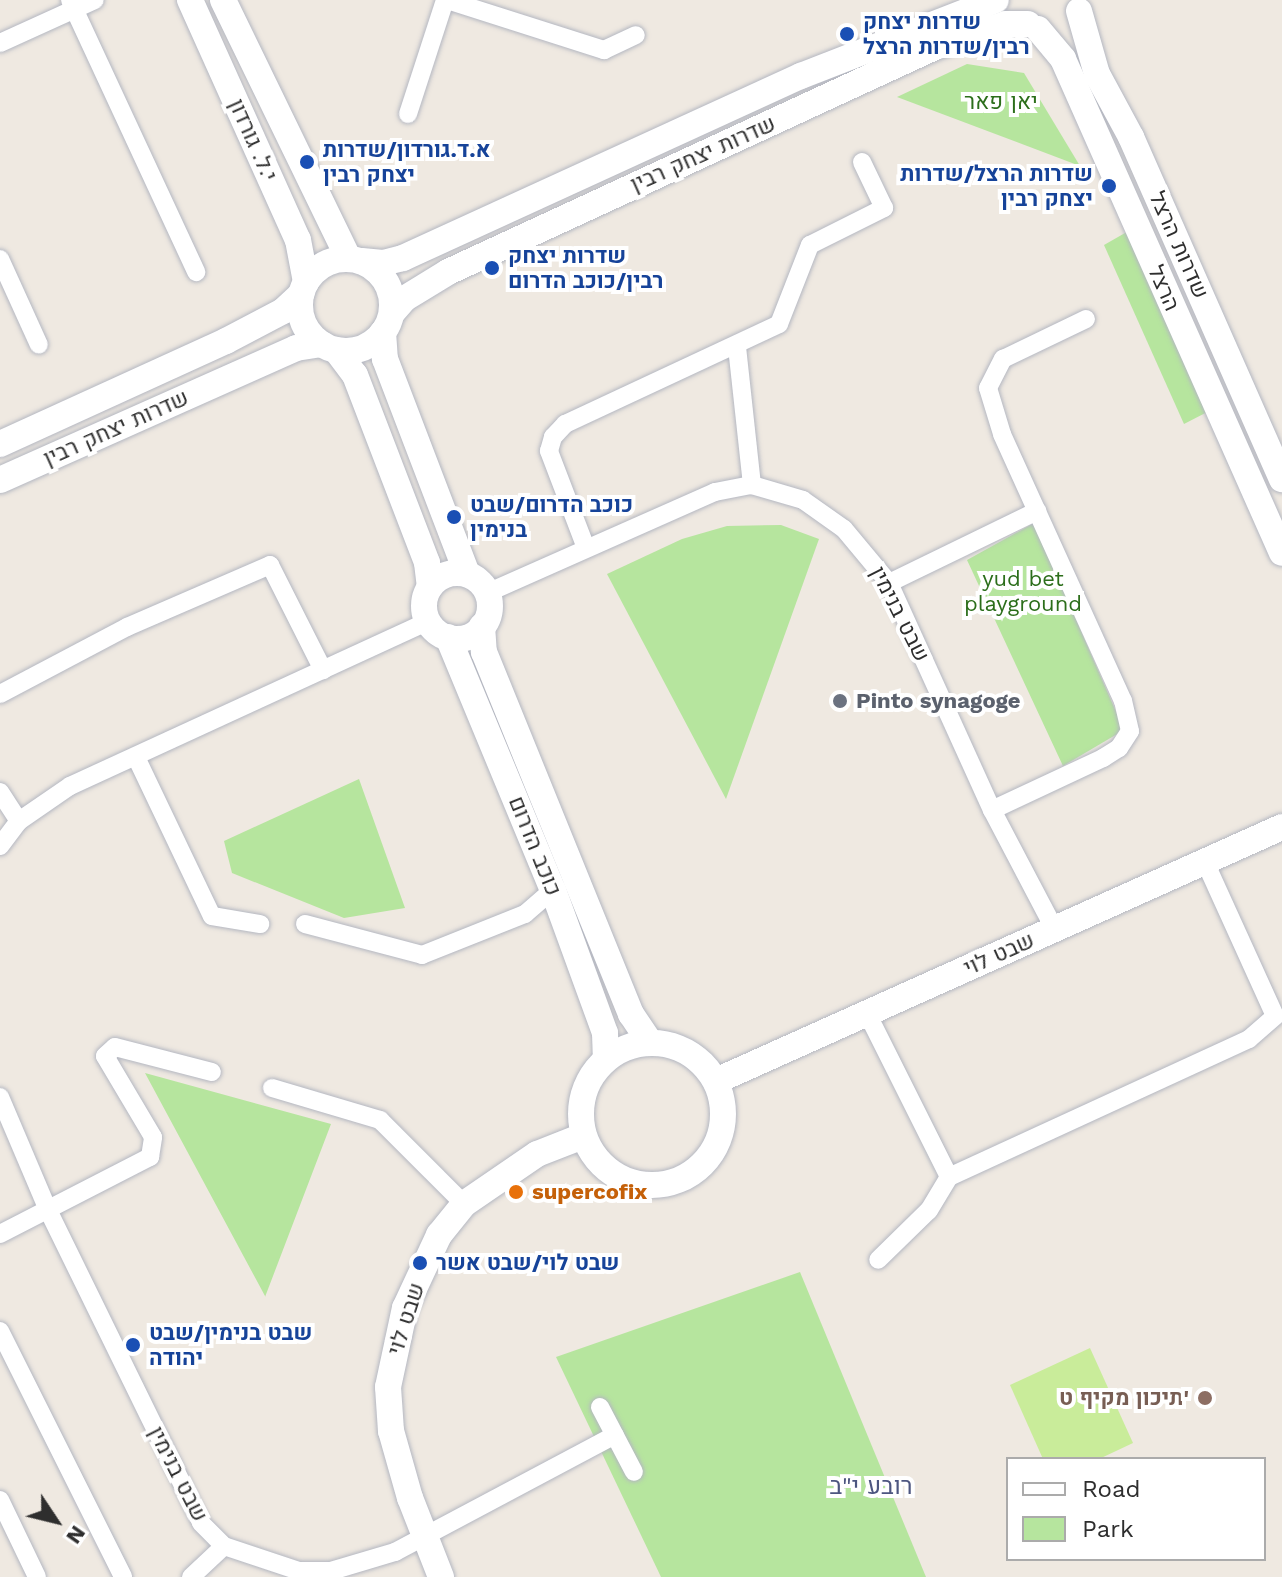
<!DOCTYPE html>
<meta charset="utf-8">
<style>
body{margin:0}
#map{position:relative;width:1282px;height:1577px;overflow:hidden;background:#efe9e1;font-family:"Work Sans",Heebo,sans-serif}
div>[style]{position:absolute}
.green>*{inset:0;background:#b6e59e}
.pitch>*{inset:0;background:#c9ec9a}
.roads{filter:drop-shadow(0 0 2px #b4b7c1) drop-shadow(0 0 2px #b4b7c1)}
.street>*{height:18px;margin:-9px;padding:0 9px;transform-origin:9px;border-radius:9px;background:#fff}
.secondary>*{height:26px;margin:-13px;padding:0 13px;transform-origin:13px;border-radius:13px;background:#fff}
.secondary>.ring{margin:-13px;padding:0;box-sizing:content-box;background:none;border:26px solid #fff;border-radius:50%}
.dots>*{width:22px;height:22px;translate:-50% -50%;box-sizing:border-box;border:4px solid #fff;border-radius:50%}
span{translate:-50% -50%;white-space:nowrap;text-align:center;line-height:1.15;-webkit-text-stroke:8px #fff;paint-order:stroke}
.transit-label{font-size:22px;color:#164399;font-weight:700}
.left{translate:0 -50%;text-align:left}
.right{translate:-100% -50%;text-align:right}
.park-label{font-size:22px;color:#2c6e1b}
.street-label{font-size:22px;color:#2e2e2e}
.worship-label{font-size:22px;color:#5b616d;font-weight:700}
.food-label{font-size:22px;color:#c56008;font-weight:700}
.education-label{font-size:22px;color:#785e54;font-weight:700}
.neighbourhood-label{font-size:24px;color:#4d5680}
.legend{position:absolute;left:1006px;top:1457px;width:260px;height:104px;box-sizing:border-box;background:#fff;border:2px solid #ababab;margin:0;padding:10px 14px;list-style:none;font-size:24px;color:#2e2e2e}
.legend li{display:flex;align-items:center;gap:16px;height:40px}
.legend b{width:40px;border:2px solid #ababab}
.north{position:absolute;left:16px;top:1481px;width:80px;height:80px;-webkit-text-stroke:6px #fff;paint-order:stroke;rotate:125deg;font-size:22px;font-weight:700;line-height:32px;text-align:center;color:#2e2e2e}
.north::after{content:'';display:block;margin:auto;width:28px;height:36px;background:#2e2e2e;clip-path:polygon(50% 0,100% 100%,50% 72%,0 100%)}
</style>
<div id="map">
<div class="green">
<div style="clip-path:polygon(967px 64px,1024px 73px,1080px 166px,897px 97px)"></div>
<div style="clip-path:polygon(1132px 229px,1215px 408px,1184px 424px,1104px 245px)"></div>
<div style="clip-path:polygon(1034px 523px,1124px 730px,1063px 766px,967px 560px)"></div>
<div style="clip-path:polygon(781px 525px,819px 539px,726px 799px,607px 574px,682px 539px,727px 526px)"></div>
<div style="clip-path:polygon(359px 779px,405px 908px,344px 918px,232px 873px,224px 841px)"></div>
<div style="clip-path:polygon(145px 1073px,331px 1124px,265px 1297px,265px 1296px)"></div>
<div style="clip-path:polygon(800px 1272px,926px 1577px,661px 1577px,556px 1357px)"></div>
</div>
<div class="pitch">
<div style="clip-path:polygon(1090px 1348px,1133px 1443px,1099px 1459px,1043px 1459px,1010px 1385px)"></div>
</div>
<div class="roads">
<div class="street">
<div style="left:70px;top:0;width:300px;rotate:65.1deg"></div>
<div style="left:447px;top:0;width:165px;rotate:17.7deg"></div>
<div style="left:604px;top:50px;width:35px;rotate:-25deg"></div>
<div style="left:0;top:43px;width:104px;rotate:-24.4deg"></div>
<div style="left:408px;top:114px;width:120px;rotate:-72deg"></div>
<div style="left:0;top:259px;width:94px;rotate:65.6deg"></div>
<div style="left:737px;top:347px;width:139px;rotate:83.8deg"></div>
<div style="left:586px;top:548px;width:104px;rotate:-110.9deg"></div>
<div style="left:549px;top:451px;width:15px;rotate:-74deg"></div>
<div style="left:553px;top:437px;width:18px;rotate:-47deg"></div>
<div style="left:565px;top:424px;width:236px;rotate:-25deg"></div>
<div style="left:779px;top:324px;width:85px;rotate:-68.6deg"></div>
<div style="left:810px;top:245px;width:83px;rotate:-26.6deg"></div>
<div style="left:884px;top:208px;width:51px;rotate:-115.6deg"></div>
<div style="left:889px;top:583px;width:165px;rotate:-25.9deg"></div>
<div style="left:487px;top:593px;width:249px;rotate:-23.9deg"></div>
<div style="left:715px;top:492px;width:38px;rotate:-11deg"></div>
<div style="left:752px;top:485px;width:53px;rotate:16.4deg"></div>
<div style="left:803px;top:500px;width:50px;rotate:35.3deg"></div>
<div style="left:844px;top:529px;width:70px;rotate:50.2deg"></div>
<div style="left:889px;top:583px;width:249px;rotate:65.6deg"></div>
<div style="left:992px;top:810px;width:133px;rotate:62.3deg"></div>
<div style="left:0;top:694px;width:144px;rotate:-27.8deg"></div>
<div style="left:127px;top:627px;width:156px;rotate:-23.4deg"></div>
<div style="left:270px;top:565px;width:118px;rotate:63.2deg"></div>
<div style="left:136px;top:757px;width:176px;rotate:64.5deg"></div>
<div style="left:212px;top:916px;width:49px;rotate:9.5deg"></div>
<div style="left:0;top:792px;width:35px;rotate:57deg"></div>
<div style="left:992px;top:810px;width:123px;rotate:-25.1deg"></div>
<div style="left:1103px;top:758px;width:19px;rotate:-32deg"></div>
<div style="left:1119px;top:748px;width:20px;rotate:-57deg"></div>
<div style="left:1130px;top:731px;width:31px;rotate:-103deg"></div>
<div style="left:1123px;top:701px;width:293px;rotate:-114.4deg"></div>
<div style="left:1002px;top:434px;width:48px;rotate:-106.9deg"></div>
<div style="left:988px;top:388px;width:33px;rotate:-63deg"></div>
<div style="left:1003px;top:359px;width:92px;rotate:-25.7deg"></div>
<div style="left:0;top:846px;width:31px;rotate:-53deg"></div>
<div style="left:19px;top:821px;width:62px;rotate:-34.5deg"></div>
<div style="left:70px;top:786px;width:394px;rotate:-24.7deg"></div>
<div style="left:305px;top:924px;width:121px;rotate:14.8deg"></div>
<div style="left:422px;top:955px;width:111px;rotate:-21.7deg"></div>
<div style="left:525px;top:914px;width:37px;rotate:-41deg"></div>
<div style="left:867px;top:1013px;width:183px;rotate:63.4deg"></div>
<div style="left:949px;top:1177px;width:39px;rotate:121deg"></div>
<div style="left:929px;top:1210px;width:71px;rotate:135.6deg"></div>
<div style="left:272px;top:1088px;width:113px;rotate:16.5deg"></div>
<div style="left:380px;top:1120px;width:119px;rotate:45deg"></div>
<div style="left:0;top:1097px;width:123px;rotate:67deg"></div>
<div style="left:48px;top:1210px;width:348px;rotate:63.9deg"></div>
<div style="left:201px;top:1523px;width:33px;rotate:45deg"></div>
<div style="left:224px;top:1546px;width:79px;rotate:18.4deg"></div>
<div style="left:299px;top:1571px;width:32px"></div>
<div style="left:331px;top:1571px;width:67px;rotate:-16.5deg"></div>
<div style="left:395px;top:1552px;width:249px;rotate:-28deg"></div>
<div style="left:949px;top:1177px;width:330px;rotate:-24.7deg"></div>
<div style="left:1249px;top:1039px;width:35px;rotate:-41deg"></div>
<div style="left:1275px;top:1016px;width:169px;rotate:-114.4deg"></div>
<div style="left:0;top:1234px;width:169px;rotate:-27.2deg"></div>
<div style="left:150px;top:1157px;width:20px;rotate:-81deg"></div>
<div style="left:153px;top:1137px;width:94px;rotate:-120.7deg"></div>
<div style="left:105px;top:1056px;width:13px;rotate:-42deg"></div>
<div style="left:115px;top:1047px;width:100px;rotate:14.5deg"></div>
<div style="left:0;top:1331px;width:275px;rotate:63.4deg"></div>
<div style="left:600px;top:1407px;width:73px;rotate:62.4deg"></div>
<div style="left:0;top:1500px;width:85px;rotate:64.3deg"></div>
<div style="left:191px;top:1577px;width:45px;rotate:-43.2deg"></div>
</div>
<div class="secondary">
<div style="left:190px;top:0;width:263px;rotate:65.8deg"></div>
<div style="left:298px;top:240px;width:43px;rotate:79.2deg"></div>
<div style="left:223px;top:0;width:287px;rotate:64.1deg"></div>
<div style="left:1079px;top:11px;width:66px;rotate:74.1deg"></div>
<div style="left:1097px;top:74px;width:72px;rotate:61.6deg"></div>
<div style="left:1131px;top:137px;width:374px;rotate:66.2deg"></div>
<div style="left:1038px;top:29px;width:39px;rotate:50deg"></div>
<div style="left:1063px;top:59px;width:540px;rotate:66.09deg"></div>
<div class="ring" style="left:300px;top:259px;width:66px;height:66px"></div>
<div style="left:362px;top:261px;width:21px;rotate:5deg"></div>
<div style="left:383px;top:263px;width:21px;rotate:-14deg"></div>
<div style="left:403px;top:258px;width:438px;rotate:-24.6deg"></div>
<div style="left:801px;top:76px;width:209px;rotate:-21.3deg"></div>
<div style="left:392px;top:313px;width:18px;rotate:-49deg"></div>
<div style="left:404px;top:299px;width:52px;rotate:-31.5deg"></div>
<div style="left:448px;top:272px;width:536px;rotate:-24.8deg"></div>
<div style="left:935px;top:47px;width:75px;rotate:-17.9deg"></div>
<div style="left:1006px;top:24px;width:22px"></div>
<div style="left:383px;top:332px;width:27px;rotate:86deg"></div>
<div style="left:385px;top:359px;width:230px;rotate:69.1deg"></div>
<div style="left:336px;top:350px;width:31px;rotate:53deg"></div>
<div style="left:355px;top:375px;width:201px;rotate:69deg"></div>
<div style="left:427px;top:563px;width:24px;rotate:83deg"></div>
<div style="left:0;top:444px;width:248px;rotate:-24.5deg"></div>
<div style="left:226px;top:341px;width:64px;rotate:-27.8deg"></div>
<div style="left:283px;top:311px;width:25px;rotate:-43deg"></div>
<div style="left:0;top:480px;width:324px;rotate:-24deg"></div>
<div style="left:296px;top:348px;width:26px;rotate:-9deg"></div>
<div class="ring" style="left:424px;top:573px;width:40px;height:40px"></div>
<div style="left:482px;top:626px;width:26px;rotate:86deg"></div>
<div style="left:484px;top:652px;width:391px;rotate:67.9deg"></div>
<div style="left:631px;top:1014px;width:34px;rotate:56deg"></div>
<div style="left:448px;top:637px;width:274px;rotate:67.5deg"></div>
<div style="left:553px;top:890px;width:152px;rotate:70deg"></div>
<div style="left:605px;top:1033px;width:26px;rotate:88deg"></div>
<div class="ring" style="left:581px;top:1043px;width:116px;height:116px"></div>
<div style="left:716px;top:1081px;width:620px;rotate:-24.17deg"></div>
<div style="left:441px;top:1577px;width:85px;rotate:-111.4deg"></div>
<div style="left:410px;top:1498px;width:70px;rotate:-105.8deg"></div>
<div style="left:391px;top:1431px;width:44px;rotate:-93.9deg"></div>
<div style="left:388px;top:1387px;width:81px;rotate:-77.9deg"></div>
<div style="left:405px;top:1308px;width:81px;rotate:-65deg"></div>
<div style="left:439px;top:1235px;width:40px;rotate:-51deg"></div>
<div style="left:464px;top:1204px;width:88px;rotate:-34.4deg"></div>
<div style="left:537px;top:1154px;width:49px;rotate:-21.4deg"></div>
</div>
</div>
<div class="dots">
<div style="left:847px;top:34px;background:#1a4fb4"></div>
<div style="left:307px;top:162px;background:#1a4fb4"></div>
<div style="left:1109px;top:186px;background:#1a4fb4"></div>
<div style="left:492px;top:268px;background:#1a4fb4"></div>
<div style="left:454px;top:517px;background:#1a4fb4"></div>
<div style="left:840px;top:701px;background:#6b7280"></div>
<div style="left:516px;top:1192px;background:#e8710a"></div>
<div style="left:420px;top:1263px;background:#1a4fb4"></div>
<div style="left:133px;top:1345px;background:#1a4fb4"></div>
<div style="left:1205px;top:1398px;background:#8d6e63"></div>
</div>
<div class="transit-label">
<span class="left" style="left:863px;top:34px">שדרות יצחק<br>רבין/שדרות הרצל</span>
<span class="left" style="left:323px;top:162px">א.ד.גורדון/שדרות<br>יצחק רבין</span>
<span class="right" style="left:1093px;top:186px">שדרות הרצל/שדרות<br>יצחק רבין</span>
<span class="left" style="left:508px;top:268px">שדרות יצחק<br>רבין/כוכב הדרום</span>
<span class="left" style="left:470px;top:517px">כוכב הדרום/שבט<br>בנימין</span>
<span class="left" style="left:436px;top:1263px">שבט לוי/שבט אשר</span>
<span class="left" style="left:149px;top:1345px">שבט בנימין/שבט<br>יהודה</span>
</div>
<div class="park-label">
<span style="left:1001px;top:102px">יאן פאר</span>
<span style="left:1023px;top:591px">yud bet<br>playground</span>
</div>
<div class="street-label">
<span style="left:253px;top:140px;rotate:66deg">י.ל. גורדון</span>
<span style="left:703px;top:154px;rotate:-24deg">שדרות יצחק רבין</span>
<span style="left:1179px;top:245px;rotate:66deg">שדרות הרצל</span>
<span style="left:1164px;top:288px;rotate:66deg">הרצל</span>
<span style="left:116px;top:428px;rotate:-24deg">שדרות יצחק רבין</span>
<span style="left:900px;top:614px;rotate:63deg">שבט בנימין</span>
<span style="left:535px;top:846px;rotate:68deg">כוכב הדרום</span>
<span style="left:999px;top:954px;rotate:-24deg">שבט לוי</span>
<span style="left:406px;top:1319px;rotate:-72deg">שבט לוי</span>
<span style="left:178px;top:1474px;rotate:63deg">שבט בנימין</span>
</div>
<div class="worship-label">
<span class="left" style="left:856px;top:701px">Pinto synagoge</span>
</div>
<div class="food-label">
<span class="left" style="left:532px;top:1192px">supercofix</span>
</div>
<div class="education-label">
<span class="right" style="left:1189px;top:1398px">תיכון מקיף ט'</span>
</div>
<div class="neighbourhood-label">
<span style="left:871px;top:1487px">רובע י"ב</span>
</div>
<ul class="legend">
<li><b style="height:10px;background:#fff"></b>Road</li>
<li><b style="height:22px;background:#b6e59e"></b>Park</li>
</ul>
<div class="north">N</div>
</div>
